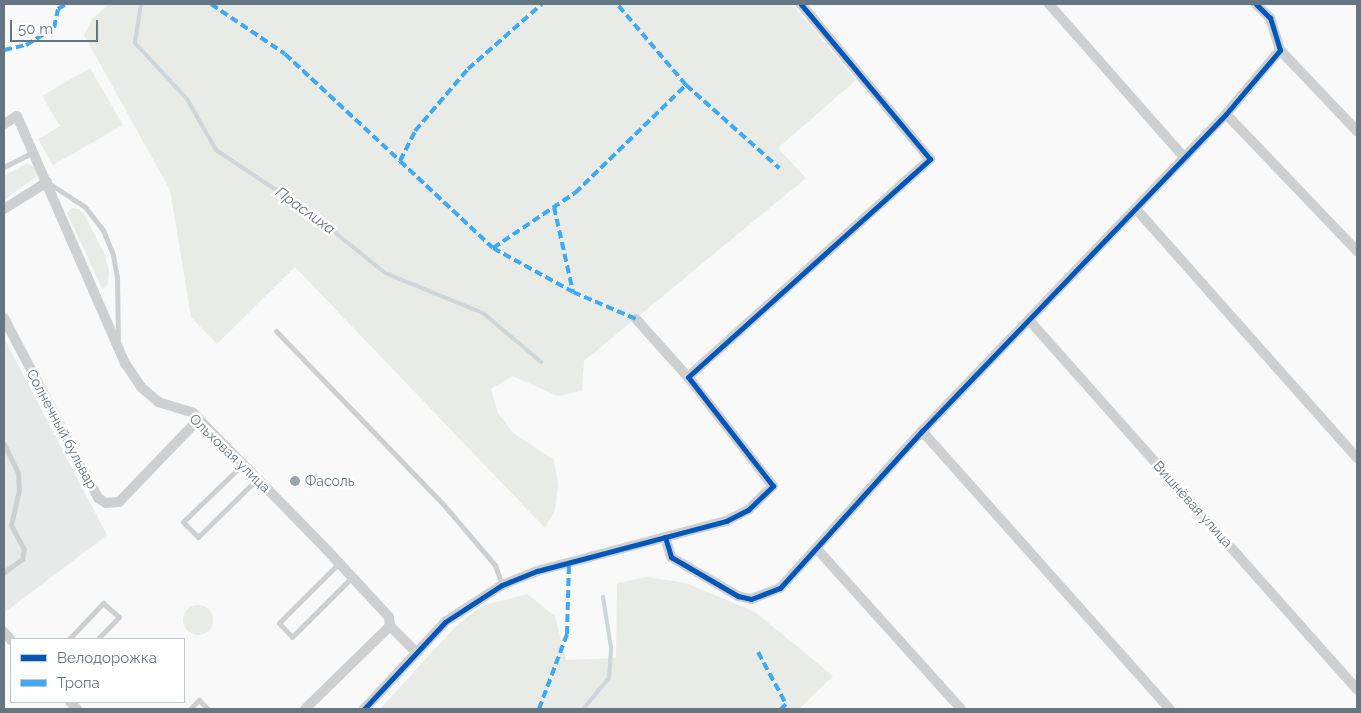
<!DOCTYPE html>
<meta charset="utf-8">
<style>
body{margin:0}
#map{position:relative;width:1361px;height:713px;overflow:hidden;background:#f9f9f9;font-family:Raleway,sans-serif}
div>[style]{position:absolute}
.built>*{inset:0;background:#e8e9e9}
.green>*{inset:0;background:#e8ebe6}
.round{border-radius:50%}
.stream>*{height:4px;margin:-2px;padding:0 2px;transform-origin:2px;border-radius:2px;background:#ced6d9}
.service>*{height:5px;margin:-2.5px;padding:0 2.5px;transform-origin:2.5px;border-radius:2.5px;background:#cecfd0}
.minor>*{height:10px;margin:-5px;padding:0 5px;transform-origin:5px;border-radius:5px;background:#cecfd0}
.quiet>*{height:4px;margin-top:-2px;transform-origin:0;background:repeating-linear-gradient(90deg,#3fa9f5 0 8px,transparent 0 12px)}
.cycleway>*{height:5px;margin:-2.5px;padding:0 2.5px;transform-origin:2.5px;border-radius:2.5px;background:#0057b8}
.dots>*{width:14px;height:14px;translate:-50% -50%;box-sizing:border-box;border:2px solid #fff;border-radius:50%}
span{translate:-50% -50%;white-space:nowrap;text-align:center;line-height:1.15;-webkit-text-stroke:5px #fff;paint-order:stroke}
.street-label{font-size:14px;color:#657683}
.poi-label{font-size:14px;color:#657683}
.left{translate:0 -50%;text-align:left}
.water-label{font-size:15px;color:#60757c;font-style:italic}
.frame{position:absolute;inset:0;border:5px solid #657683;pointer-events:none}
.legend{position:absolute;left:10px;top:638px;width:175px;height:65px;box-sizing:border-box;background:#fff;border:1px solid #c1c8cd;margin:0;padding:6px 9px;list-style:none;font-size:15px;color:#657683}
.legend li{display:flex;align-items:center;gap:10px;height:25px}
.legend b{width:25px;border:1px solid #c1c8cd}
.scale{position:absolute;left:10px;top:20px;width:88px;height:22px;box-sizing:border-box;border:2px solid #657683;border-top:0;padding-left:6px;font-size:15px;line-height:18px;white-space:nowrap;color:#657683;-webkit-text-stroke:4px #fff;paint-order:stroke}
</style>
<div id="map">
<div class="built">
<div style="clip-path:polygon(4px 338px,107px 535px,4px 613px)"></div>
</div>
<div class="green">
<div style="clip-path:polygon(109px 4px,792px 4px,856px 80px,778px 148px,806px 178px,584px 361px,582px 391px,558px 396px,512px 376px,491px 389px,498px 413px,513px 433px,554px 460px,558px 485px,555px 510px,545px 528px,295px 267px,217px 344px,191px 317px,170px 190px,84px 35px,92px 19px)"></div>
<div style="clip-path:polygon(90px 68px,123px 125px,53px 165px,38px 139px,60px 126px,42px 96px)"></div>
<div style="clip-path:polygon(27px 163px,35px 168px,37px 176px,4px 200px,4px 176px)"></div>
<div style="clip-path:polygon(72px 208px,79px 209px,85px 216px,105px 255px,109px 270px,108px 283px,103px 290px,67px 213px)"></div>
<div style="clip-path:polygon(647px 577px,686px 583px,755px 612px,833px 676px,799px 709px,380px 709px,455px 627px,482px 606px,527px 594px,555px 616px,566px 660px,616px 658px,617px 583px)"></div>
<div class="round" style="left:183px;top:605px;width:30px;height:30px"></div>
</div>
<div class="stream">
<div style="left:141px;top:4px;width:39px;rotate:99deg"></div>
<div style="left:135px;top:43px;width:76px;rotate:47.1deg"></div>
<div style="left:187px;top:99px;width:59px;rotate:60.4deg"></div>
<div style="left:216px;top:150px;width:114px;rotate:33.6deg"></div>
<div style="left:311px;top:213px;width:95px;rotate:39deg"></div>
<div style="left:385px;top:273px;width:106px;rotate:22.2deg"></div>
<div style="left:483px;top:313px;width:76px;rotate:40.2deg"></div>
<div style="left:583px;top:709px;width:40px;rotate:-50deg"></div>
<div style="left:609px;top:678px;width:30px;rotate:-86deg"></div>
<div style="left:611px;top:648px;width:52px;rotate:-98.9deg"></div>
</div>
<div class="service">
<div style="left:4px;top:167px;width:33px;rotate:-27deg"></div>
<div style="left:47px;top:182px;width:45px;rotate:33.3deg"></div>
<div style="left:85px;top:207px;width:29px;rotate:52deg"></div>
<div style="left:103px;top:230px;width:27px;rotate:68deg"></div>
<div style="left:113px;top:255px;width:22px;rotate:80deg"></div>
<div style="left:117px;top:277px;width:65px;rotate:89.1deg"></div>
<div style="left:276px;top:331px;width:240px;rotate:46deg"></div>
<div style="left:443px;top:504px;width:80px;rotate:49.6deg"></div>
<div style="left:495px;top:565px;width:21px;rotate:71deg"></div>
<div style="left:4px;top:444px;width:32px;rotate:64deg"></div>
<div style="left:18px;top:473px;width:17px;rotate:87deg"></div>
<div style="left:19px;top:490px;width:36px;rotate:103deg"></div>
<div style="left:11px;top:525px;width:27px;rotate:62deg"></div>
<div style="left:24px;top:549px;width:10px;rotate:101deg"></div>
<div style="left:22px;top:559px;width:22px;rotate:144deg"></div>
<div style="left:243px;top:464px;width:83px;rotate:136deg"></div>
<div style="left:183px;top:522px;width:21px;rotate:45deg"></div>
<div style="left:198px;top:537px;width:83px;rotate:-44.5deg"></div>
<div style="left:339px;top:563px;width:85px;rotate:135deg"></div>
<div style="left:279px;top:623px;width:19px;rotate:47deg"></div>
<div style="left:292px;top:637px;width:85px;rotate:-45deg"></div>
<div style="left:69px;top:639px;width:50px;rotate:-46.6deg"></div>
<div style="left:103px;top:603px;width:21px;rotate:41deg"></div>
<div style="left:119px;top:617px;width:30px;rotate:134deg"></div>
<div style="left:190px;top:709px;width:13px;rotate:-45deg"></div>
<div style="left:199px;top:700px;width:13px;rotate:45deg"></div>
</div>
<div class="minor">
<div style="left:1049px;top:4px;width:205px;rotate:48.6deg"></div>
<div style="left:1280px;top:50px;width:112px;rotate:46.5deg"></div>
<div style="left:1226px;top:114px;width:190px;rotate:46.3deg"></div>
<div style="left:4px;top:124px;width:15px;rotate:-32deg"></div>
<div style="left:17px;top:116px;width:270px;rotate:66.4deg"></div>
<div style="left:125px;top:363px;width:29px;rotate:56deg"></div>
<div style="left:141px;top:387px;width:23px;rotate:41deg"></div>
<div style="left:158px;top:402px;width:37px;rotate:17deg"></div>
<div style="left:193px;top:413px;width:192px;rotate:45.6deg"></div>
<div style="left:327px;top:550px;width:91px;rotate:47.2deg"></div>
<div style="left:389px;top:617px;width:9px;rotate:84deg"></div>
<div style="left:390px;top:626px;width:38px;rotate:45deg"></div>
<div style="left:4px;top:209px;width:51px;rotate:-32.1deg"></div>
<div style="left:1136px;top:209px;width:333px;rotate:48.4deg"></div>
<div style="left:4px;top:318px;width:203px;rotate:62.4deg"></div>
<div style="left:98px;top:498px;width:9px;rotate:32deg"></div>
<div style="left:106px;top:503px;width:13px;rotate:-4deg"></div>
<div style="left:119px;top:502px;width:115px;rotate:-46.1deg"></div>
<div style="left:636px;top:319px;width:78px;rotate:48.1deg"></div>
<div style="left:1029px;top:320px;width:494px;rotate:48.4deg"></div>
<div style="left:922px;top:431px;width:373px;rotate:48.3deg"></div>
<div style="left:665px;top:537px;width:21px;rotate:73deg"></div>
<div style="left:671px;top:557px;width:78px;rotate:30.2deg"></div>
<div style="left:738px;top:596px;width:13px;rotate:13deg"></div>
<div style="left:751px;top:599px;width:31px;rotate:-21deg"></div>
<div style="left:780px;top:588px;width:212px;rotate:-47.9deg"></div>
<div style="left:922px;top:431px;width:439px;rotate:-46.2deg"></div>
<div style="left:1226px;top:114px;width:84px;rotate:-49.8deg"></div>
<div style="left:1280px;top:50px;width:34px;rotate:-107deg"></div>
<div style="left:1270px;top:18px;width:20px;rotate:-135deg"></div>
<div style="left:817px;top:549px;width:215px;rotate:48deg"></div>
<div style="left:4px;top:632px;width:11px;rotate:49deg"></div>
<div style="left:70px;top:702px;width:10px;rotate:45deg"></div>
<div style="left:305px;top:709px;width:119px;rotate:-44.3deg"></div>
<div style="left:364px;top:709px;width:119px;rotate:-47deg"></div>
<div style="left:445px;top:622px;width:68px;rotate:-33deg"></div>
<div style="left:502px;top:585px;width:38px;rotate:-22deg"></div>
<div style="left:537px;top:571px;width:196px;rotate:-14.8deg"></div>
<div style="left:726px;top:521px;width:25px;rotate:-27deg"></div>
<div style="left:748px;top:510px;width:35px;rotate:-44deg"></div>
<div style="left:773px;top:486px;width:138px;rotate:-127.9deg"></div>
<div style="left:688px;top:377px;width:326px;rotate:-42deg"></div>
<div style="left:930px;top:159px;width:202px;rotate:-129.8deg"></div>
</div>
<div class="quiet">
<div style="left:211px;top:4px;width:89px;rotate:34deg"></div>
<div style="left:285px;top:54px;width:157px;rotate:42.9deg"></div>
<div style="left:400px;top:161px;width:34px;rotate:-63deg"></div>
<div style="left:415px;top:131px;width:82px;rotate:-49.5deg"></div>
<div style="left:468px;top:69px;width:98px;rotate:-41.3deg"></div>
<div style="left:4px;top:50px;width:23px;rotate:-13deg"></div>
<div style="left:26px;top:45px;width:33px;rotate:-31deg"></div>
<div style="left:54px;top:28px;width:19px;rotate:-78deg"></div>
<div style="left:58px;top:9px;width:9px;rotate:-32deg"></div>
<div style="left:686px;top:85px;width:125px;rotate:41.7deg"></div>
<div style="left:400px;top:161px;width:127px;rotate:43.1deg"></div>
<div style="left:493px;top:248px;width:91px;rotate:28.8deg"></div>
<div style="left:573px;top:292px;width:69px;rotate:23.2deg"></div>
<div style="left:554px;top:207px;width:87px;rotate:77.4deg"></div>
<div style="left:493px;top:248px;width:99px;rotate:-33.9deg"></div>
<div style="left:575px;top:193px;width:155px;rotate:-44.2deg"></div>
<div style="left:686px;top:85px;width:106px;rotate:-130.4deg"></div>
<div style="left:758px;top:652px;width:59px;rotate:61.7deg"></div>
<div style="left:786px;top:704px;width:7px;rotate:135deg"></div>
<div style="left:539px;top:709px;width:80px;rotate:-69.5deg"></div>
<div style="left:567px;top:634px;width:72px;rotate:-88.4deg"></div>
</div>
<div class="cycleway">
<div style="left:665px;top:537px;width:21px;rotate:73deg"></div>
<div style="left:671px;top:557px;width:78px;rotate:30.2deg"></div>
<div style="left:738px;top:596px;width:13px;rotate:13deg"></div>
<div style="left:751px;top:599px;width:31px;rotate:-21deg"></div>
<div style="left:780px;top:588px;width:212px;rotate:-47.9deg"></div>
<div style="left:922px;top:431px;width:439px;rotate:-46.2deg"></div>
<div style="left:1226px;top:114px;width:84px;rotate:-49.8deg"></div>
<div style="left:1280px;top:50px;width:34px;rotate:-107deg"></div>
<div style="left:1270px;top:18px;width:20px;rotate:-135deg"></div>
<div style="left:364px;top:709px;width:119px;rotate:-47deg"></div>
<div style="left:445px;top:622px;width:68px;rotate:-33deg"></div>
<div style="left:502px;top:585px;width:38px;rotate:-22deg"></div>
<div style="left:537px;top:571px;width:196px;rotate:-14.8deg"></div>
<div style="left:726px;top:521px;width:25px;rotate:-27deg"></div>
<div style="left:748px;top:510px;width:35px;rotate:-44deg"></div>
<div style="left:773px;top:486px;width:138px;rotate:-127.9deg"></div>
<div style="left:688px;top:377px;width:326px;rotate:-42deg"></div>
<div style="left:930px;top:159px;width:202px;rotate:-129.8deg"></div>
</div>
<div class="dots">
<div style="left:295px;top:481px;background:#99a4ac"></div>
</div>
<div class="street-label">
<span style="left:62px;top:429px;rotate:62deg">Солнечный бульвар</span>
<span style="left:230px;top:453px;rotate:44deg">Ольховая улица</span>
<span style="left:1193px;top:504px;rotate:48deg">Вишнёвая улица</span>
</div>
<div class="poi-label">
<span class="left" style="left:305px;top:481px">Фасоль</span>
</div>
<div class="water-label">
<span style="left:305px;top:211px;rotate:36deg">Праслиха</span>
</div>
<div class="frame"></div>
<ul class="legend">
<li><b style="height:6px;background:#0057b8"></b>Велодорожка</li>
<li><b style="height:6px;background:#3fa9f5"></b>Тропа</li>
</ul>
<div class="scale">50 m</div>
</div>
